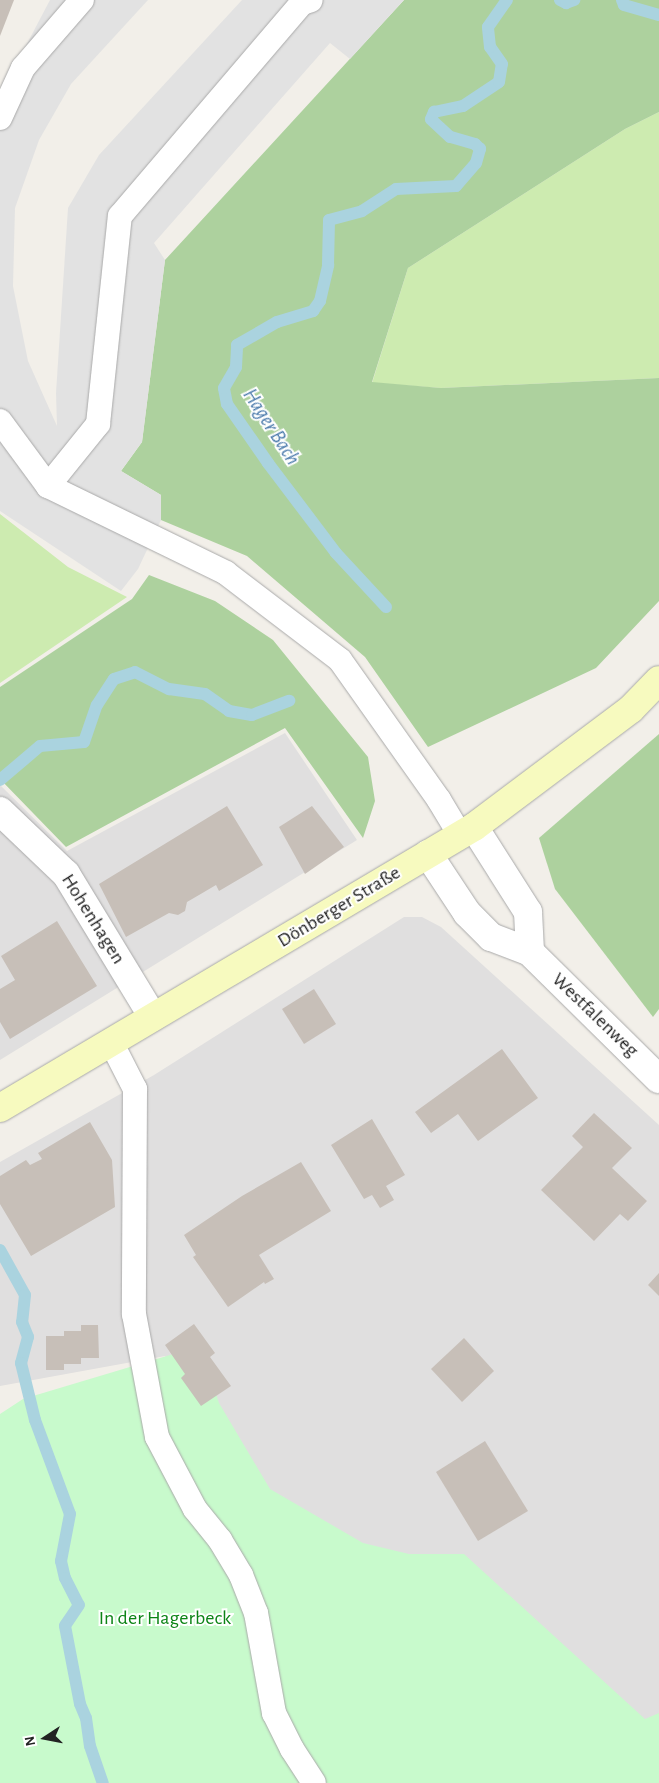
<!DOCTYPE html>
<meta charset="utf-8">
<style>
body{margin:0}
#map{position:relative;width:659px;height:1783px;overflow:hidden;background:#f2efe9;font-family:"Alegreya Sans",sans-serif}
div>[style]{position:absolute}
.residential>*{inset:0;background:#e0dfdf}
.grass>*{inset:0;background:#cdebb0}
.forest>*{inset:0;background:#add19e}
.park>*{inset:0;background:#c8facc}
.parking>*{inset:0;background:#e2e2e2}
.stream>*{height:12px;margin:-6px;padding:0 6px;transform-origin:6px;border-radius:6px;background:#aad3df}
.building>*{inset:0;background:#c7bfb8}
.roads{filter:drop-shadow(0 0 1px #a9a9a9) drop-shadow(0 0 1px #a9a9a9)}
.lane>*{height:24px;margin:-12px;padding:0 12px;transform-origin:12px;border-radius:12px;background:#fff}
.street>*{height:28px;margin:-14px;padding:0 14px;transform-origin:14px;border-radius:14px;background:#fff}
.secondary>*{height:28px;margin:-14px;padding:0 14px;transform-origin:14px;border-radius:14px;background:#f7fabf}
span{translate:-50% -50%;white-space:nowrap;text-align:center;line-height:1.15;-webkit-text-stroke:4px #fff;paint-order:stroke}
.street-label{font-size:20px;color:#222}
.park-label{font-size:20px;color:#0c8416}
.water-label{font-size:21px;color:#4a7aab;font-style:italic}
.north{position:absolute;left:20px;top:1713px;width:50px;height:50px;-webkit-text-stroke:4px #fff;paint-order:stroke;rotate:259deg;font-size:14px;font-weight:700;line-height:20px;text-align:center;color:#222}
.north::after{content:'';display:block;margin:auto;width:18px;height:22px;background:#222;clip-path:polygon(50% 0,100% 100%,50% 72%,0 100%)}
</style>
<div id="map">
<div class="residential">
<div style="clip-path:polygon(285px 733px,357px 840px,0 1060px,0 785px,67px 851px)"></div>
<div style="clip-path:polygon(404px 917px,422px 917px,441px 927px,659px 1125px,659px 1783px,458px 1783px,165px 1356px,0 1386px,0 1162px,154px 1075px)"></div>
</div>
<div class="grass">
<div style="clip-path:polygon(659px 112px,659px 378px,441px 388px,372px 383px,408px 268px,625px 129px)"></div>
<div style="clip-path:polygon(0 514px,68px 567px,127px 597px,0 683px)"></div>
</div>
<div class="forest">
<div style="clip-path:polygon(404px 0,659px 0,659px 112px,625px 129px,408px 268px,372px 382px,441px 388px,659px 378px,659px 601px,596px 668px,428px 747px,365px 657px,247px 556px,161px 520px,161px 495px,121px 471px,142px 442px,165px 260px)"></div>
<div style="clip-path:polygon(149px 575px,215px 601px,273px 640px,368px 757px,375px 801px,363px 838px,285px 728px,66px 847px,0 779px,0 687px,132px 599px)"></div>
<div style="clip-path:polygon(659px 734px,659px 1009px,653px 1017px,555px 889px,539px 838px)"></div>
</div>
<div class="park">
<div style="clip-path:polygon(200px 1346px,219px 1403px,270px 1489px,363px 1543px,409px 1554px,464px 1554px,645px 1719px,659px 1713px,659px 1783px,0 1783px,0 1414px,23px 1399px)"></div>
</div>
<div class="parking">
<div style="clip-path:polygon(50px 0,148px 0,71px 84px,39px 140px,15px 208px,13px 286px,28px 361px,57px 426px,56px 393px,68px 208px,99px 155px,242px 0,404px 0,350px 59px,330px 43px,154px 243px,165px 260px,142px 442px,121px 471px,161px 495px,161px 520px,138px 569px,121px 591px,0 511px,0 95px)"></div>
</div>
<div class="stream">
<div style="left:560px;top:0;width:7px;rotate:27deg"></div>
<div style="left:566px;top:3px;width:9px;rotate:-21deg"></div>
<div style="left:622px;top:0;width:5px;rotate:68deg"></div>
<div style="left:624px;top:5px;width:36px;rotate:16deg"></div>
<div style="left:386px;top:607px;width:74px;rotate:-132.8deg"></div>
<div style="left:336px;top:553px;width:113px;rotate:-127.1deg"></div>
<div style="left:268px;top:463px;width:72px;rotate:-124.8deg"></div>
<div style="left:227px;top:404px;width:16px;rotate:-101deg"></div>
<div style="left:224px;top:388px;width:24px;rotate:-60deg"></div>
<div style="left:236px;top:367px;width:22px;rotate:-87deg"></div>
<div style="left:237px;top:345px;width:46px;rotate:-29.9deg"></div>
<div style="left:277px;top:322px;width:38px;rotate:-17deg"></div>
<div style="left:313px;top:311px;width:12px;rotate:-55deg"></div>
<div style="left:320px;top:301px;width:37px;rotate:-77deg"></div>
<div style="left:328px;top:265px;width:45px;rotate:-88.7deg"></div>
<div style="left:329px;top:220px;width:34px;rotate:-15deg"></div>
<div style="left:362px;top:211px;width:40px;rotate:-32.9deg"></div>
<div style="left:396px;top:189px;width:60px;rotate:-2.9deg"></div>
<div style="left:456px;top:186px;width:30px;rotate:-49deg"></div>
<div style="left:476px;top:163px;width:15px;rotate:-74deg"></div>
<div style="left:480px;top:149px;width:7px;rotate:-135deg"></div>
<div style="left:475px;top:144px;width:26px;rotate:-164deg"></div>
<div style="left:450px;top:137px;width:26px;rotate:-137deg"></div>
<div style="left:431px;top:119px;width:8px;rotate:-67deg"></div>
<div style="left:434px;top:112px;width:30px;rotate:-12deg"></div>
<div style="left:463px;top:106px;width:43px;rotate:-33.7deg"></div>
<div style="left:499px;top:82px;width:18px;rotate:-81deg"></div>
<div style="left:502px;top:64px;width:21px;rotate:-125deg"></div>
<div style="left:490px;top:47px;width:20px;rotate:-96deg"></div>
<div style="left:488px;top:27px;width:33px;rotate:-55deg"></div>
<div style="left:0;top:780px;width:52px;rotate:-40.4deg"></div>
<div style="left:40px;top:746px;width:44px;rotate:-5.2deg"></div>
<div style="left:84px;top:742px;width:39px;rotate:-71deg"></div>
<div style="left:97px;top:705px;width:31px;rotate:-57deg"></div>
<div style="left:114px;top:679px;width:22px;rotate:-18deg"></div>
<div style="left:135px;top:672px;width:38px;rotate:27deg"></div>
<div style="left:169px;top:689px;width:36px;rotate:8deg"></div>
<div style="left:205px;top:694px;width:29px;rotate:35deg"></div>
<div style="left:229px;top:711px;width:23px;rotate:10deg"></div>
<div style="left:252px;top:715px;width:40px;rotate:-21deg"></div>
<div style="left:0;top:1250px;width:51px;rotate:60.9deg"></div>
<div style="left:25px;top:1295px;width:27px;rotate:96deg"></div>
<div style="left:22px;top:1322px;width:16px;rotate:68deg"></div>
<div style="left:28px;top:1337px;width:27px;rotate:105deg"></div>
<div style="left:21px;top:1363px;width:59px;rotate:76.2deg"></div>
<div style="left:35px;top:1420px;width:100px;rotate:69.6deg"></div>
<div style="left:70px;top:1514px;width:48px;rotate:100.8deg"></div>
<div style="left:61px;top:1561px;width:17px;rotate:77deg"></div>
<div style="left:65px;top:1578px;width:30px;rotate:63deg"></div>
<div style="left:79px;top:1605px;width:25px;rotate:124deg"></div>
<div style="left:65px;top:1626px;width:79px;rotate:79.1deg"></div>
<div style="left:80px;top:1704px;width:15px;rotate:67deg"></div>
<div style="left:86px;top:1718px;width:28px;rotate:82deg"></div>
<div style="left:90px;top:1746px;width:39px;rotate:71deg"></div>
</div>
<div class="building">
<div style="clip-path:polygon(0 0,14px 0,0 36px)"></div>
<div style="clip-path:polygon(227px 806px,263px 865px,219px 891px,216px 885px,199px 895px,187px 902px,185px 911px,178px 915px,169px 913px,126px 937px,99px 884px)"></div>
<div style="clip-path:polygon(312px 806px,344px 847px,305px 874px,279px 827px)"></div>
<div style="clip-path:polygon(57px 921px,97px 986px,10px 1039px,0 1022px,0 989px,15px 980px,1px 956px)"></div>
<div style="clip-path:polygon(314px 989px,336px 1024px,304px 1044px,282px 1009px)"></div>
<div style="clip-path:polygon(502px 1049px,538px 1098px,478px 1141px,458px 1114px,431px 1133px,415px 1112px)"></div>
<div style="clip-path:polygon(594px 1113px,632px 1148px,612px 1168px,647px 1201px,628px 1221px,620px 1214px,594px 1241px,541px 1190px,583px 1147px,572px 1136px)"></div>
<div style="clip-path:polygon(372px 1119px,405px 1175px,386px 1186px,394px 1200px,380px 1208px,372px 1195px,364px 1199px,331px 1145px)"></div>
<div style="clip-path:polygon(90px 1122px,112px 1160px,115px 1207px,31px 1256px,0 1204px,0 1176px,26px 1160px,30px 1165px,42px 1159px,38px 1153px)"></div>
<div style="clip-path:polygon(301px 1162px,331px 1211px,259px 1255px,274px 1279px,265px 1284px,264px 1282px,228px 1307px,193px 1257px,196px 1255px,184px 1235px,242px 1196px)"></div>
<div style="clip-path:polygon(659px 1273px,659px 1296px,648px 1285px)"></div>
<div style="clip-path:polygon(194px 1324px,215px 1353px,210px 1357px,231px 1386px,201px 1406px,181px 1378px,185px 1374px,165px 1345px)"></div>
<div style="clip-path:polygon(81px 1325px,98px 1325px,99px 1358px,81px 1358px,81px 1364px,64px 1364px,64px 1370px,46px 1370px,46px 1336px,64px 1336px,64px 1331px,81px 1331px)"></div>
<div style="clip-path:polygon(464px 1338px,494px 1371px,462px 1402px,431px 1369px)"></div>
<div style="clip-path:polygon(485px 1441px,528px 1511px,478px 1541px,436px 1472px)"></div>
</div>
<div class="roads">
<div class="lane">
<div style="left:0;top:118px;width:55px;rotate:-65.3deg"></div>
<div style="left:23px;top:68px;width:90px;rotate:-49.1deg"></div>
<div style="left:0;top:421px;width:81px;rotate:53.6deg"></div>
<div style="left:48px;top:486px;width:198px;rotate:26deg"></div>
<div style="left:226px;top:573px;width:143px;rotate:37.3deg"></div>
<div style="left:340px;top:660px;width:171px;rotate:54.7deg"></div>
<div style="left:439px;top:800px;width:41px;rotate:59deg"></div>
<div style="left:48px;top:486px;width:80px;rotate:-51.1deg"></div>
<div style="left:98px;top:424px;width:209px;rotate:-84deg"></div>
<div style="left:120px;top:216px;width:280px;rotate:-49.5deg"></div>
<div style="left:302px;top:3px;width:9px;rotate:-18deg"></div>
<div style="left:111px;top:1042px;width:53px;rotate:62.9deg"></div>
<div style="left:135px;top:1089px;width:225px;rotate:90.3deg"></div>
<div style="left:134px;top:1314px;width:125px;rotate:79.4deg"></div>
<div style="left:157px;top:1437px;width:81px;rotate:62.2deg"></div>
<div style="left:195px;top:1509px;width:40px;rotate:51deg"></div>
<div style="left:220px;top:1540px;width:41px;rotate:59deg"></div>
<div style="left:241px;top:1575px;width:41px;rotate:68.5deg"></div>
<div style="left:256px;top:1613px;width:102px;rotate:79.8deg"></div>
<div style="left:274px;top:1713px;width:40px;rotate:63.4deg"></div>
<div style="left:292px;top:1749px;width:40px;rotate:57.1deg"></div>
</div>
<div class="street">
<div style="left:0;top:811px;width:91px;rotate:43.7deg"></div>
<div style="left:66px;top:874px;width:167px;rotate:58.7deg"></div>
<div style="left:474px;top:827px;width:101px;rotate:57.6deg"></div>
<div style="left:528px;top:912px;width:40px;rotate:87.1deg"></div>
<div style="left:428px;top:854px;width:71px;rotate:56.5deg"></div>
<div style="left:467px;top:913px;width:34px;rotate:45deg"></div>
<div style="left:491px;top:937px;width:42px;rotate:21deg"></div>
<div style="left:530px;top:952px;width:181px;rotate:44.6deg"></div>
</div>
<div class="secondary">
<div style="left:0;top:1108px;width:551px;rotate:-30.66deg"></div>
<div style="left:474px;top:827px;width:196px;rotate:-36.9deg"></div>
<div style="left:631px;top:709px;width:40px;rotate:-46deg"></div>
</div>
</div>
<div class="street-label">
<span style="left:339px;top:907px;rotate:-31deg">Dönberger Straße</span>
<span style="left:93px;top:919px;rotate:58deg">Hohenhagen</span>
<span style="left:595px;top:1015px;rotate:44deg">Westfalenweg</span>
</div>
<div class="park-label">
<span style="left:165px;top:1618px">In der Hagerbeck</span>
</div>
<div class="water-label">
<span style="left:271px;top:427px;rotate:57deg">Hager Bach</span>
</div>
<div class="north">N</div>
</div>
